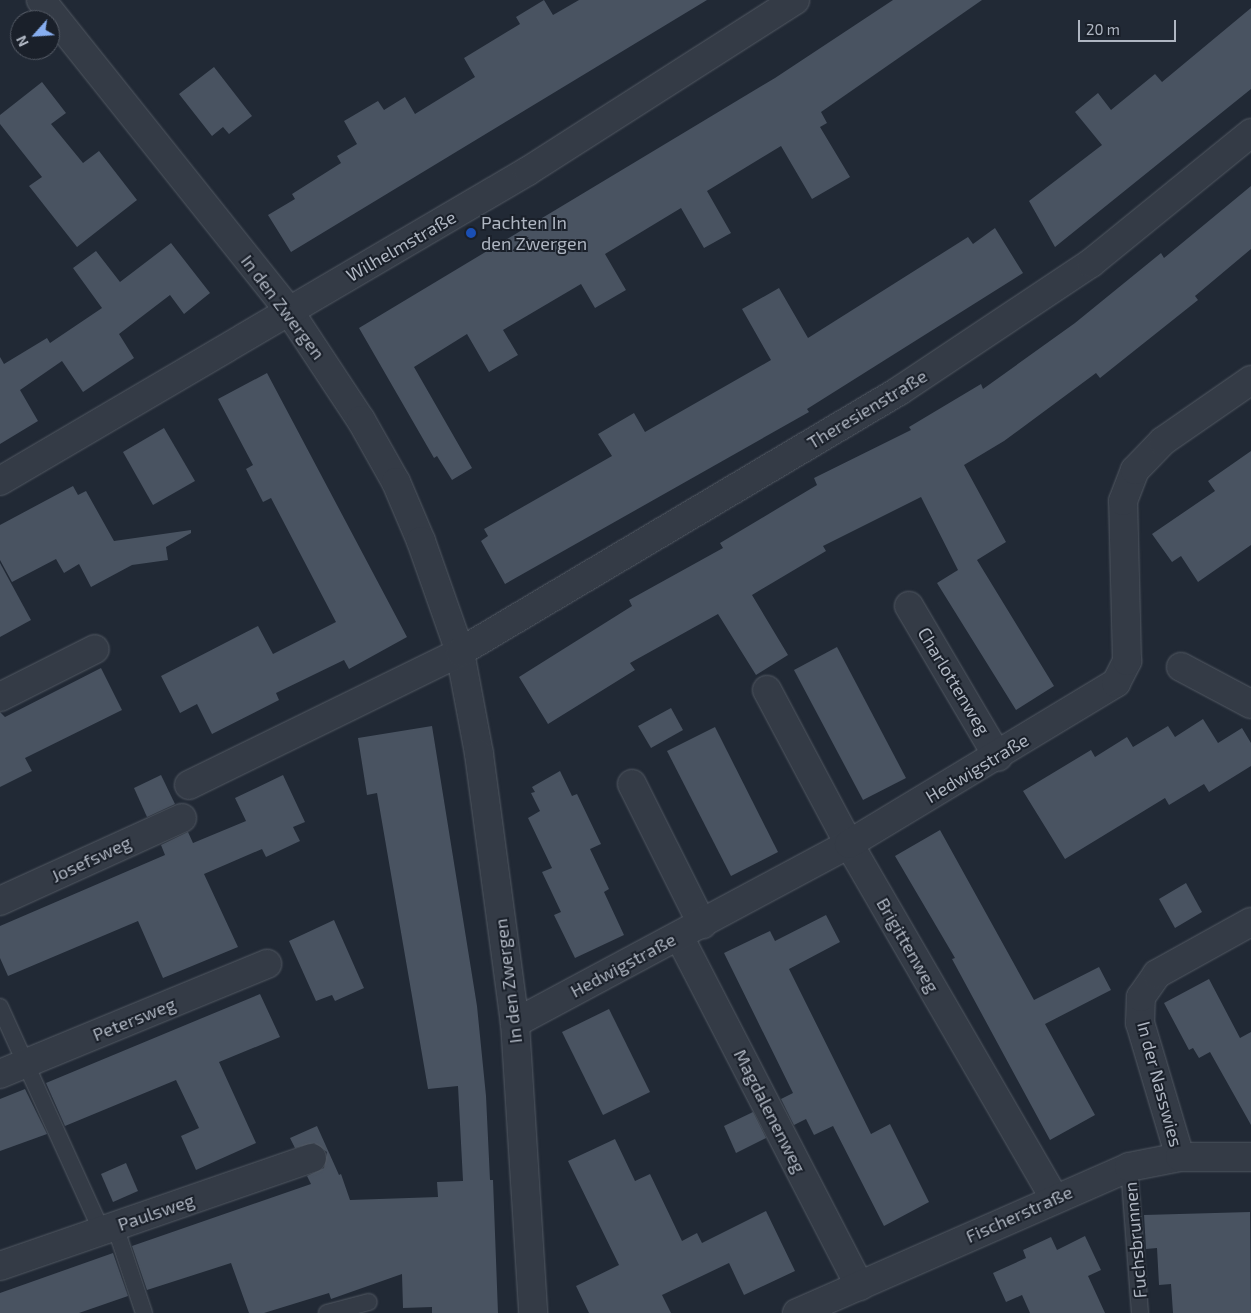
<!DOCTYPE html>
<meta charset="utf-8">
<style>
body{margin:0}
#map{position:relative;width:1251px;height:1313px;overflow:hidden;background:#212935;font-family:"Exo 2",sans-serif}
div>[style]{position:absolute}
.building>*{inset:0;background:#495361}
.roads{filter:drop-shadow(0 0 1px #525963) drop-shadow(0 0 1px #525963)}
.lane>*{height:16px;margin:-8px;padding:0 8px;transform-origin:8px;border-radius:8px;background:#343b46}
.street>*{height:28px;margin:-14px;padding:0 14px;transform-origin:14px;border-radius:14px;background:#343b46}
.dots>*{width:14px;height:14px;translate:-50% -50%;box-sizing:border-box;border:2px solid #1a202a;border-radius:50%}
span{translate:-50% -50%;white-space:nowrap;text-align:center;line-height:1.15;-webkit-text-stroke:4px #1a202a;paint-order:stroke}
.poi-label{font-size:18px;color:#afb6c2}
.left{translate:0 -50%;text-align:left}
.street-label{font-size:18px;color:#afb6c2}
.north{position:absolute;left:10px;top:10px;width:50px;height:50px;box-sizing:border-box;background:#1a202a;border:1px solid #565c67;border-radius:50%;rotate:244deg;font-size:14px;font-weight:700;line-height:20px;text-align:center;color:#afb6c2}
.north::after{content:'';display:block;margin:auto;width:18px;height:22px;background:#87aeef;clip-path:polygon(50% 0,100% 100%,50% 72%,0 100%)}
.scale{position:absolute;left:1078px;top:20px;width:98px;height:22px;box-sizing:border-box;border:2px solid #afb6c2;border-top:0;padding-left:6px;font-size:15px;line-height:18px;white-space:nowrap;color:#afb6c2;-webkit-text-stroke:4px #1a202a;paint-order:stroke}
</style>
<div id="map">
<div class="building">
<div style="clip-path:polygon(544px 0,553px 15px,579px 0,707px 0,291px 252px,268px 215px,295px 199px,292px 194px,341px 163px,337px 156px,357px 144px,344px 121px,378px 101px,384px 110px,405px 97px,415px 114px,475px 77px,464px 58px,520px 24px,516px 17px)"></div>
<div style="clip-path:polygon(893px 0,982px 0,821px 112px,827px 123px,820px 127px,850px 177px,812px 199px,781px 146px,707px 191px,731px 233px,704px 248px,681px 208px,605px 254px,626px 290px,595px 308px,581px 284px,503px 330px,518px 355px,489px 372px,467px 334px,414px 367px,472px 468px,452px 480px,437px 456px,434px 458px,359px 328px,775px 78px)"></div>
<div style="clip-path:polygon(1251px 8px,1251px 89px,1055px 247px,1029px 201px,1102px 145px,1075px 112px,1098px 93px,1111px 110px,1155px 74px,1162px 82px)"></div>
<div style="clip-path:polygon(214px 67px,252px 116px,229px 134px,223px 127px,212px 136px,179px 94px)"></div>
<div style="clip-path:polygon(42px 82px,66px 113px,51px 124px,83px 163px,99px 151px,137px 200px,77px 247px,29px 186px,42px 177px,0 124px,0 115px)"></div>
<div style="clip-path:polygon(1251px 186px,1251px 249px,1195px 296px,1198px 300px,1100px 378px,1096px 373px,1004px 441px,964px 465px,1006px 542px,977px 560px,1054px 686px,1016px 710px,937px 583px,958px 570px,921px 497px,823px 546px,826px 551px,752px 595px,788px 655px,756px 675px,718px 614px,630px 663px,635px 670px,548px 724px,519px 677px,632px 606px,629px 600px,723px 548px,720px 543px,817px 485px,814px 478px,911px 430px,909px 427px,981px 384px,983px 389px,1075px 323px,1161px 253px,1164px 258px)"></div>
<div style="clip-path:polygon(995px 228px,1023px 273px,807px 409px,809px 412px,505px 584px,481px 541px,488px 536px,484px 529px,612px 456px,598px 434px,634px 413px,645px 432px,771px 360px,742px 309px,779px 288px,808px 338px,968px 237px,973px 244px)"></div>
<div style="clip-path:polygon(171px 243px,210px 293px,184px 314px,170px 295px,119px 334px,134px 358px,83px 392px,62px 361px,20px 390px,38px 421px,0 444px,0 357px,4px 364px,47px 338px,50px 343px,102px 308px,73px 268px,96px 251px,120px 282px)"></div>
<div style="clip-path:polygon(267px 373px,407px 637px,349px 669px,344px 660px,276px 693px,279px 700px,212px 734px,197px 704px,180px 713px,161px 676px,258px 626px,273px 654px,336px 622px,271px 498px,263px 502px,246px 469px,253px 465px,218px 399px)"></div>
<div style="clip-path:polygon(164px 428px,195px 481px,153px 505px,123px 452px)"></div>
<div style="clip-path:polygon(1251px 451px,1251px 545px,1198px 582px,1181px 556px,1172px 562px,1152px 534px,1215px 491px,1208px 481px)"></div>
<div style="clip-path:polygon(73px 486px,78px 495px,86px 491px,114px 541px,191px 530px,191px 533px,166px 547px,168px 560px,132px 565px,91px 587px,79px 564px,64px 573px,56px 559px,12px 582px,0 560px,0 525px)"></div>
<div style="clip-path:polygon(0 563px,31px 620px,0 637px)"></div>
<div style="clip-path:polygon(837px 647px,906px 778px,863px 800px,794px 670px)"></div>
<div style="clip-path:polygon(101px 668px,122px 710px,25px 758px,32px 771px,0 787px,0 712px,5px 717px)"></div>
<div style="clip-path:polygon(671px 708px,683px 730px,651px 748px,638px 726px)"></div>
<div style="clip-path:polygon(1203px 719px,1218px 743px,1242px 728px,1251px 743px,1251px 766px,1209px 792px,1204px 784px,1169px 805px,1165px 798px,1065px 859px,1023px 791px,1091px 750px,1095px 757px,1127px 737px,1133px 747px,1168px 726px,1175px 737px)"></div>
<div style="clip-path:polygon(432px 726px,477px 1006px,486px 1096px,490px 1180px,493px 1180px,498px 1313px,432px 1313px,432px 1307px,403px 1308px,402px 1274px,331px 1299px,329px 1293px,264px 1313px,249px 1313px,231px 1263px,147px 1290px,132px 1246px,311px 1184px,307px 1176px,324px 1168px,327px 1152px,314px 1143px,295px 1148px,290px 1138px,317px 1126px,339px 1175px,341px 1174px,350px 1200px,438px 1197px,437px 1182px,463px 1181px,458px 1086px,428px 1089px,377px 793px,367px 795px,358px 738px)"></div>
<div style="clip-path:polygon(715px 727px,778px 852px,731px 876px,667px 751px)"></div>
<div style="clip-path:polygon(560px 771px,572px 796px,577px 794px,601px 844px,590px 849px,609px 889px,604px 892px,624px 935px,575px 958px,554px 915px,561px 912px,542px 872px,552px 868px,528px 818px,540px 811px,531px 793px,535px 792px,532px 787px)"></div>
<div style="clip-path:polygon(161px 775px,175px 804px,147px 817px,134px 788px)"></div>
<div style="clip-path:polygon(283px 775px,305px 822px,293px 827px,300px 841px,266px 857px,262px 849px,204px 874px,238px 947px,163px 978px,138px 921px,8px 976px,0 958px,0 926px,165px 855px,161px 845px,188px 832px,193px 843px,246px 821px,235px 798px)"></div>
<div style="clip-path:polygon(940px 830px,1034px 1000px,1099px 967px,1111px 990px,1045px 1024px,1095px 1115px,1050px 1140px,952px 959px,955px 958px,895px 856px)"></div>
<div style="clip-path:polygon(1186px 883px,1202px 912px,1175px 928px,1159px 899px)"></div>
<div style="clip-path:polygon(826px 915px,840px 942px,789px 969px,871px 1134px,890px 1124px,929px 1202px,884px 1226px,833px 1126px,814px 1135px,806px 1119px,794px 1125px,781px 1099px,793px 1093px,724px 953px,770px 931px,775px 941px)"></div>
<div style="clip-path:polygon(334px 920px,364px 988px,335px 1001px,332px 995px,316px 1001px,289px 941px)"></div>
<div style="clip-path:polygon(1209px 979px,1240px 1038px,1251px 1032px,1251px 1125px,1210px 1052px,1199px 1058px,1193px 1048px,1189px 1050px,1164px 1003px)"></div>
<div style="clip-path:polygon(260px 994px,280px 1037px,219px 1062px,256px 1143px,196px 1170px,181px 1136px,199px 1128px,176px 1080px,65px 1126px,46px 1083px)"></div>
<div style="clip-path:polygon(609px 1009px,650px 1092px,603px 1115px,562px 1032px)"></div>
<div style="clip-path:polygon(25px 1089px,47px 1134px,0 1151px,0 1099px)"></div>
<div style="clip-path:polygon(753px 1112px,766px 1138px,736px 1153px,724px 1126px)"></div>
<div style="clip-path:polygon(615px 1139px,635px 1181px,650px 1174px,682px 1241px,697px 1233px,702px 1243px,766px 1211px,795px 1271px,744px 1295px,729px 1263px,662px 1295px,671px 1313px,589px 1313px,576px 1286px,619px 1265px,568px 1161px)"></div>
<div style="clip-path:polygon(126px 1163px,138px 1191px,113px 1202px,101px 1174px)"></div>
<div style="clip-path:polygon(1250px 1212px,1251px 1313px,1173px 1313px,1171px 1284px,1159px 1285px,1157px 1248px,1146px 1249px,1144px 1215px)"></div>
<div style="clip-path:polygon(1085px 1236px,1101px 1270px,1088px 1276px,1105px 1313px,1030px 1313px,1022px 1295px,1006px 1302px,993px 1273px,1026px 1258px,1023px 1250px,1051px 1237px,1057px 1250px)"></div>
<div style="clip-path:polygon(113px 1253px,128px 1296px,79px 1313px,0 1313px,0 1293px)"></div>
</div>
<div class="roads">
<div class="lane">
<div style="left:0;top:1007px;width:245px;rotate:65.6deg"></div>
<div style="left:1129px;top:1167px;width:146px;rotate:85.7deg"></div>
<div style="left:115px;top:1226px;width:92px;rotate:71.6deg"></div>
<div style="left:327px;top:1313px;width:43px;rotate:-14.7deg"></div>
</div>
<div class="street">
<div style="left:41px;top:0;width:398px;rotate:51.4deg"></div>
<div style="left:289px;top:311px;width:131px;rotate:56.6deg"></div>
<div style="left:361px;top:420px;width:71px;rotate:60.6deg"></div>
<div style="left:396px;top:482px;width:64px;rotate:67deg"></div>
<div style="left:421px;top:541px;width:118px;rotate:70.6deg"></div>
<div style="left:460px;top:652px;width:104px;rotate:79.4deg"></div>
<div style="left:479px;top:754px;width:271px;rotate:82.4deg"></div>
<div style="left:515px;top:1023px;width:291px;rotate:86.4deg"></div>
<div style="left:0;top:481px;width:612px;rotate:-30.42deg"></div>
<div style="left:528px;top:171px;width:317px;rotate:-32.6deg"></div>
<div style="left:909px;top:606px;width:175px;rotate:59.5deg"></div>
<div style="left:1181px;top:667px;width:79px;rotate:27.9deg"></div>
<div style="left:767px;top:690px;width:174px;rotate:62deg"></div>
<div style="left:849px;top:844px;width:409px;rotate:59.9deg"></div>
<div style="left:0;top:697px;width:106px;rotate:-26.8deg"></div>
<div style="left:632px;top:784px;width:157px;rotate:63.4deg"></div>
<div style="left:189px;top:785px;width:302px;rotate:-26.1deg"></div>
<div style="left:460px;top:652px;width:511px;rotate:-30.73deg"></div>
<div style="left:899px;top:391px;width:231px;rotate:-33.7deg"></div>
<div style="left:1091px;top:263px;width:206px;rotate:-39.1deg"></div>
<div style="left:0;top:901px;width:200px;rotate:-24.5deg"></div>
<div style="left:679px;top:936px;width:394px;rotate:62.7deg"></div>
<div style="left:515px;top:1023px;width:379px;rotate:-28.2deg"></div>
<div style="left:849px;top:844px;width:312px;rotate:-31.1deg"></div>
<div style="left:1116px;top:683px;width:25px;rotate:-63deg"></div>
<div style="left:1127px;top:661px;width:160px;rotate:-91.4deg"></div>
<div style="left:1123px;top:501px;width:33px;rotate:-69deg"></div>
<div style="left:1135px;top:470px;width:40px;rotate:-46deg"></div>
<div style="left:1163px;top:441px;width:107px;rotate:-34.7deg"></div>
<div style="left:0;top:1074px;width:289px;rotate:-22.4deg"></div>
<div style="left:1180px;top:1157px;width:140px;rotate:-106.6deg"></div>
<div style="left:1140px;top:1023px;width:26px;rotate:-88deg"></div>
<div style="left:1141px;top:997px;width:28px;rotate:-55deg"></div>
<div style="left:1157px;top:974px;width:107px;rotate:-29deg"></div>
<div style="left:0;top:1266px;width:330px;rotate:-19.1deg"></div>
<div style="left:797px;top:1313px;width:363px;rotate:-23.7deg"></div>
<div style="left:1129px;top:1167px;width:52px;rotate:-11.1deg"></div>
<div style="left:1180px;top:1157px;width:71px"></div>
</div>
</div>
<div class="dots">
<div style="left:471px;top:233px;background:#1a4fb4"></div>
</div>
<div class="poi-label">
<span class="left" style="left:481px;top:233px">Pachten In<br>den Zwergen</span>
</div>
<div class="street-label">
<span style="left:401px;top:246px;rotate:-30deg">Wilhelmstraße</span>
<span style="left:283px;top:307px;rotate:53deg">In den Zwergen</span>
<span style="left:867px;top:409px;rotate:-31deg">Theresienstraße</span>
<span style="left:954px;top:681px;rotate:59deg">Charlottenweg</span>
<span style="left:977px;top:768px;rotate:-31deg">Hedwigstraße</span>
<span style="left:91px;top:859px;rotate:-25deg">Josefsweg</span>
<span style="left:908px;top:945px;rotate:60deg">Brigittenweg</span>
<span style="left:623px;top:965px;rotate:-28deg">Hedwigstraße</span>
<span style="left:508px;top:981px;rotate:-97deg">In den Zwergen</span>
<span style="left:134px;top:1019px;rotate:-22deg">Petersweg</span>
<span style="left:1160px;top:1084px;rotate:75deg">In der Nasswies</span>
<span style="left:770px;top:1111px;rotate:63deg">Magdalenenweg</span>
<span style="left:156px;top:1212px;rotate:-19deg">Paulsweg</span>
<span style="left:1019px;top:1214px;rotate:-24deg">Fischerstraße</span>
<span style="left:1135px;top:1240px;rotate:-95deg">Fuchsbrunnen</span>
</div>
<div class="north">N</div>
<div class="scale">20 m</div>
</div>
